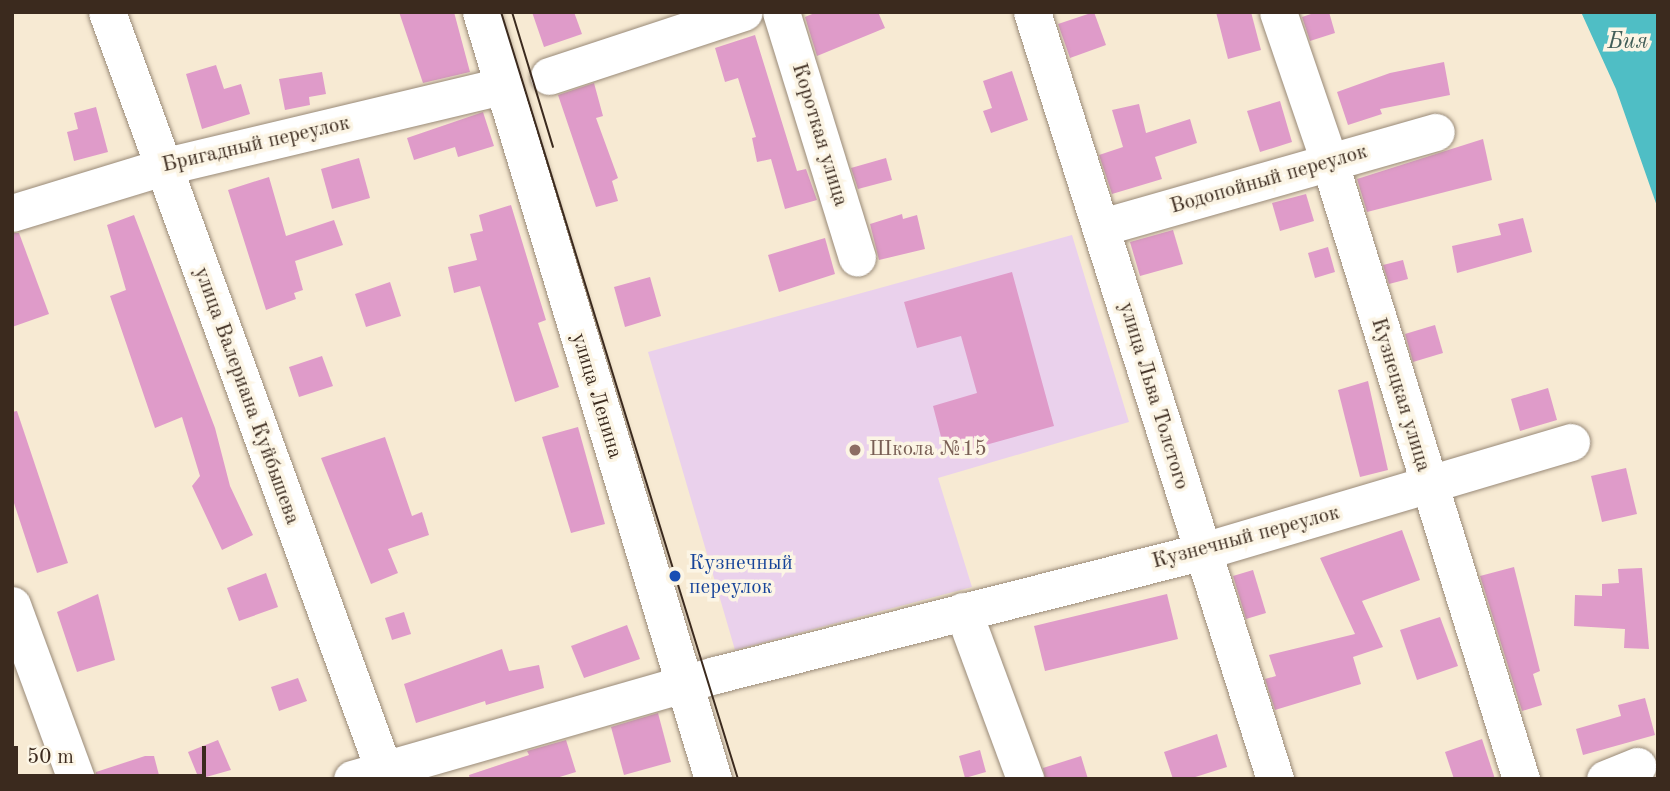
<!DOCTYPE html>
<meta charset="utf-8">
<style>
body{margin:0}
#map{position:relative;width:1670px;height:791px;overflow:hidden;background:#f7ead3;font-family:"Old Standard TT",serif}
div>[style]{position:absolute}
.built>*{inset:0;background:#ead1ec}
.water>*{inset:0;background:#4fbec5}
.building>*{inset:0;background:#df9bc9}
.roads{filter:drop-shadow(0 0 2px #998a78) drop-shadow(0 0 2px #998a78)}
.minor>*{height:37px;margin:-18.5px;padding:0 18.5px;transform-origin:18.5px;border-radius:18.5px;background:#fff}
.tram>*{height:2px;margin:-1px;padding:0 1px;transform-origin:1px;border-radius:1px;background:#3b2a1e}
.dots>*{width:19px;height:19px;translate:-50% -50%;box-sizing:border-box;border:4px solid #fcf5e5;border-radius:50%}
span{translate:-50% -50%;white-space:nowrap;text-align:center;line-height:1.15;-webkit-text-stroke:7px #fcf5e5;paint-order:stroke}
.street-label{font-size:21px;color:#3b2a1e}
.education-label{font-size:21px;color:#785e54}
.left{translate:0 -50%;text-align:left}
.transit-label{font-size:21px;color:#164399}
.water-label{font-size:23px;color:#425e58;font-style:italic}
.frame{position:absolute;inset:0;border:14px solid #3b2a1e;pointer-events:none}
.scale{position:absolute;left:14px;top:746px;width:192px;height:32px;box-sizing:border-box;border:4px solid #3b2a1e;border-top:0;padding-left:9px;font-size:21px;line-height:24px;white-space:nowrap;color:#3b2a1e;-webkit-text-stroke:5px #fcf5e5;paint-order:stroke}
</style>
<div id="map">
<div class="built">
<div style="clip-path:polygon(1072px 235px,1129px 422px,938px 478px,972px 587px,735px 650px,648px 352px)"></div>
</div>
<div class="water">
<div style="clip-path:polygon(1581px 12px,1658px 12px,1658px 209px,1616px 89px)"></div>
</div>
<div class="building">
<div style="clip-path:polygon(399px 12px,454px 12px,470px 72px,423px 83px)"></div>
<div style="clip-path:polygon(532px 12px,574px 12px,582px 34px,544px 47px)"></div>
<div style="clip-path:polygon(817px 12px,878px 12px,885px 28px,817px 56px,805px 17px)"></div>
<div style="clip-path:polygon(1094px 12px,1106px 45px,1070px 58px,1058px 24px)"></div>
<div style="clip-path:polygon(1216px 12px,1251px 12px,1261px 50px,1228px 59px)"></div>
<div style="clip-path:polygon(1317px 12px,1329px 12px,1335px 33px,1310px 41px,1302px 17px)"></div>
<div style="clip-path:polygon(755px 35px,797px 171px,806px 169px,817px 200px,785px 209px,771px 159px,757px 162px,752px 138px,756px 137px,738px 78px,725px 82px,715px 48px)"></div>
<div style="clip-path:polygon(1444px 62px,1450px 95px,1380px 109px,1382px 114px,1348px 125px,1337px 92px,1390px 73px)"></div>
<div style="clip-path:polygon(216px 65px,224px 89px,241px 84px,250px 114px,202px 129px,186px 74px)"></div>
<div style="clip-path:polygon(1012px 71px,1028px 120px,991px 133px,983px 111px,992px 108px,983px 81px)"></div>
<div style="clip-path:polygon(322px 72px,326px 94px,309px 97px,310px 105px,285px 110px,279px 79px)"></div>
<div style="clip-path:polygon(594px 83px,603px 116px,596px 118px,618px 178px,612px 181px,618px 201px,596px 207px,558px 95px)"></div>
<div style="clip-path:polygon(1280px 101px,1292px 142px,1260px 152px,1247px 111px)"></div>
<div style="clip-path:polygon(1139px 104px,1146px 133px,1190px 119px,1197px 143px,1155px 157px,1162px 179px,1112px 194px,1099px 155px,1123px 147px,1112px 110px)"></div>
<div style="clip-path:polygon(96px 107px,108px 152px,74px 161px,67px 132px,78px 129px,74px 113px)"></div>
<div style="clip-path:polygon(483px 112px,494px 146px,458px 157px,455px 147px,414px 160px,407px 138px)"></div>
<div style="clip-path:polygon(1483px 139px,1492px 180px,1367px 212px,1357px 179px)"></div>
<div style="clip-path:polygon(359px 158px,370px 198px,332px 209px,321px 169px)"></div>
<div style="clip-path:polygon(886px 158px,892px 180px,858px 189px,851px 168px)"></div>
<div style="clip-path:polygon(269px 177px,286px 236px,334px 220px,343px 245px,295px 261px,303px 290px,294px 293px,296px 299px,266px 310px,228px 190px)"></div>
<div style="clip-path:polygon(1306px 194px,1314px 221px,1280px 231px,1272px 203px)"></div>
<div style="clip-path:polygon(511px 205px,546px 320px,538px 323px,559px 387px,515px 402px,480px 286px,454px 293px,448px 267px,477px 260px,470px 234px,483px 231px,479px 215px)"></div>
<div style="clip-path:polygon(902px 214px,903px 219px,917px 215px,925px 249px,879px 260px,870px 224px)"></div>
<div style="clip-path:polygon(134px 215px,215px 428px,230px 486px,253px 535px,222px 550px,192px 486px,200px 476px,182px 417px,155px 428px,110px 296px,126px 290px,107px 225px)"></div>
<div style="clip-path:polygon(1523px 218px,1532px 252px,1457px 273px,1452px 246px,1501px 235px,1498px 224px)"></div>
<div style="clip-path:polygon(1173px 230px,1183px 264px,1140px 276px,1130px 242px)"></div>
<div style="clip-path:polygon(12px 233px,19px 233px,49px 314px,12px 327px)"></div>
<div style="clip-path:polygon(825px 238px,835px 274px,779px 292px,768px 255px)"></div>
<div style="clip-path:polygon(1328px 247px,1335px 272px,1315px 278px,1308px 253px)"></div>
<div style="clip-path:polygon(1403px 260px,1408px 279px,1389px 284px,1383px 265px)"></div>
<div style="clip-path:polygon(1012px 272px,1054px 426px,946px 456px,933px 406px,977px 393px,961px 336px,917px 348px,904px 302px)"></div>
<div style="clip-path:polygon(650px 277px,661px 316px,625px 327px,614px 287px)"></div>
<div style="clip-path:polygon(390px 282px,401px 316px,366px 327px,355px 294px)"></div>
<div style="clip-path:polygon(1435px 325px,1443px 353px,1413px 362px,1405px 334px)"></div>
<div style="clip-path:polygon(322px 356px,333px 386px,299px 397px,289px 367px)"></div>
<div style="clip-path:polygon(1368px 381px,1388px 470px,1360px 477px,1338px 390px)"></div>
<div style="clip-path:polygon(1548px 388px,1557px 420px,1520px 431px,1511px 399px)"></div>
<div style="clip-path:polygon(17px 411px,68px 563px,37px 573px,12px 497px,12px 412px)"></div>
<div style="clip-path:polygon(578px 427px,605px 524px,571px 533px,542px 437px)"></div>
<div style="clip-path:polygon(385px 437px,412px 516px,422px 512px,429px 535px,388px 549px,398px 573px,371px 584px,321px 458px)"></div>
<div style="clip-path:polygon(1626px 468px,1637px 514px,1602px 522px,1591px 476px)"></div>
<div style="clip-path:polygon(1402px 530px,1420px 580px,1362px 601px,1383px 647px,1353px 657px,1361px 684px,1275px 710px,1265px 679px,1276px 676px,1269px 655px,1355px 634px,1320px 558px)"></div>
<div style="clip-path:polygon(1514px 567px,1540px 671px,1533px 674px,1542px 705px,1522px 711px,1480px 576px)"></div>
<div style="clip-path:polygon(1642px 568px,1649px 649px,1624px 648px,1625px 629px,1574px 626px,1575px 595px,1602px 596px,1602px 584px,1619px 583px,1618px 569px)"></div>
<div style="clip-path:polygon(1253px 570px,1266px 613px,1246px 619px,1233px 576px)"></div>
<div style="clip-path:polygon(266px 573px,278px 607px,239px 621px,227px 588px)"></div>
<div style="clip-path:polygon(98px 594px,115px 660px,77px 672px,57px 612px)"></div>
<div style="clip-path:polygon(1167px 594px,1178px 639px,1045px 671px,1034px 626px)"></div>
<div style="clip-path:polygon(404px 612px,411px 634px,392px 640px,385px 618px)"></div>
<div style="clip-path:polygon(1440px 617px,1458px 666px,1417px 680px,1400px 630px)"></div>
<div style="clip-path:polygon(627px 625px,640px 659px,584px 678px,571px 646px)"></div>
<div style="clip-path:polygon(502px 649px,509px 671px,539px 665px,544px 688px,486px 705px,485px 701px,416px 723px,404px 684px)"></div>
<div style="clip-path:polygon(298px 678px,307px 701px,279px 711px,271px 687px)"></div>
<div style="clip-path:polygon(1645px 698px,1655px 735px,1583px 755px,1576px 729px,1621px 716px,1618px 705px)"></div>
<div style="clip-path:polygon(658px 713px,671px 762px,624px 775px,611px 727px)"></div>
<div style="clip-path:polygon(1217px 734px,1227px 767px,1189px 779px,1173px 779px,1164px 752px)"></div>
<div style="clip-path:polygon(1482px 739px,1495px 779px,1454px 779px,1445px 752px)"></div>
<div style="clip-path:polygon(218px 740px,231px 770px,199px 779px,188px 752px)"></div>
<div style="clip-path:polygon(566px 740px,576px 772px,553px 779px,470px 779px,469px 775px,529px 755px,527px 751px)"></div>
<div style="clip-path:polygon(980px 750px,986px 772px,965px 778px,959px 756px)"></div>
<div style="clip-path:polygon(145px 756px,154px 756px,160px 779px,96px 779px,96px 772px)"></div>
<div style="clip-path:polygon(1081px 756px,1088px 779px,1045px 779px,1043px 768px)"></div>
</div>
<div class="roads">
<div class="minor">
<div style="left:107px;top:12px;width:817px;rotate:69.94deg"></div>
<div style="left:481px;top:12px;width:801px;rotate:73.17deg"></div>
<div style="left:781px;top:12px;width:257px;rotate:72.8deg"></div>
<div style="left:1032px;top:12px;width:805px;rotate:72.42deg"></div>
<div style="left:1278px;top:12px;width:161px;rotate:71.1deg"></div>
<div style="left:1330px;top:164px;width:644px;rotate:72.75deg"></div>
<div style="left:549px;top:76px;width:205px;rotate:-18.2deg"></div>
<div style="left:12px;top:213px;width:157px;rotate:-17deg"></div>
<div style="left:162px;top:167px;width:350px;rotate:-13.4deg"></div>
<div style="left:1102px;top:227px;width:347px;rotate:-15.9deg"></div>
<div style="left:12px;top:605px;width:185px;rotate:69.8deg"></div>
<div style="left:963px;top:611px;width:179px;rotate:69.7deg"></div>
<div style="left:352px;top:779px;width:378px;rotate:-16deg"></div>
<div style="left:715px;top:675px;width:500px;rotate:-14.23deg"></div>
<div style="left:1200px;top:552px;width:387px;rotate:-16.5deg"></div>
<div style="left:1605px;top:779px;width:35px;rotate:-22deg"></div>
</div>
</div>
<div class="tram">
<div style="left:501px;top:12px;width:803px;rotate:72.83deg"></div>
<div style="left:512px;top:12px;width:141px;rotate:73.1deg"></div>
</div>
<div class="dots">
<div style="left:855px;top:450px;background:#8d6e63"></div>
<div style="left:675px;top:576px;background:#1a4fb4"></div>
</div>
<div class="street-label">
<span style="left:819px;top:135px;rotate:73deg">Короткая улица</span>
<span style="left:256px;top:145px;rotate:-13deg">Бригадный переулок</span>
<span style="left:1269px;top:180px;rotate:-16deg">Водопойный переулок</span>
<span style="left:1400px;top:395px;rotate:73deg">Кузнецкая улица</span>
<span style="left:246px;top:396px;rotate:70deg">улица Валериана Куйбышева</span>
<span style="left:596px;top:396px;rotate:73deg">улица Ленина</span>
<span style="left:1153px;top:396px;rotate:73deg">улица Льва Толстого</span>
<span style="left:1246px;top:538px;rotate:-15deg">Кузнечный переулок</span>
</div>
<div class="education-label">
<span class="left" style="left:869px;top:450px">Школа №15</span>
</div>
<div class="transit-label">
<span class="left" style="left:689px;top:576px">Кузнечный<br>переулок</span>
</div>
<div class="water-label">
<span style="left:1628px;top:42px">Бия</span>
</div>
<div class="frame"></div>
<div class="scale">50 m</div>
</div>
